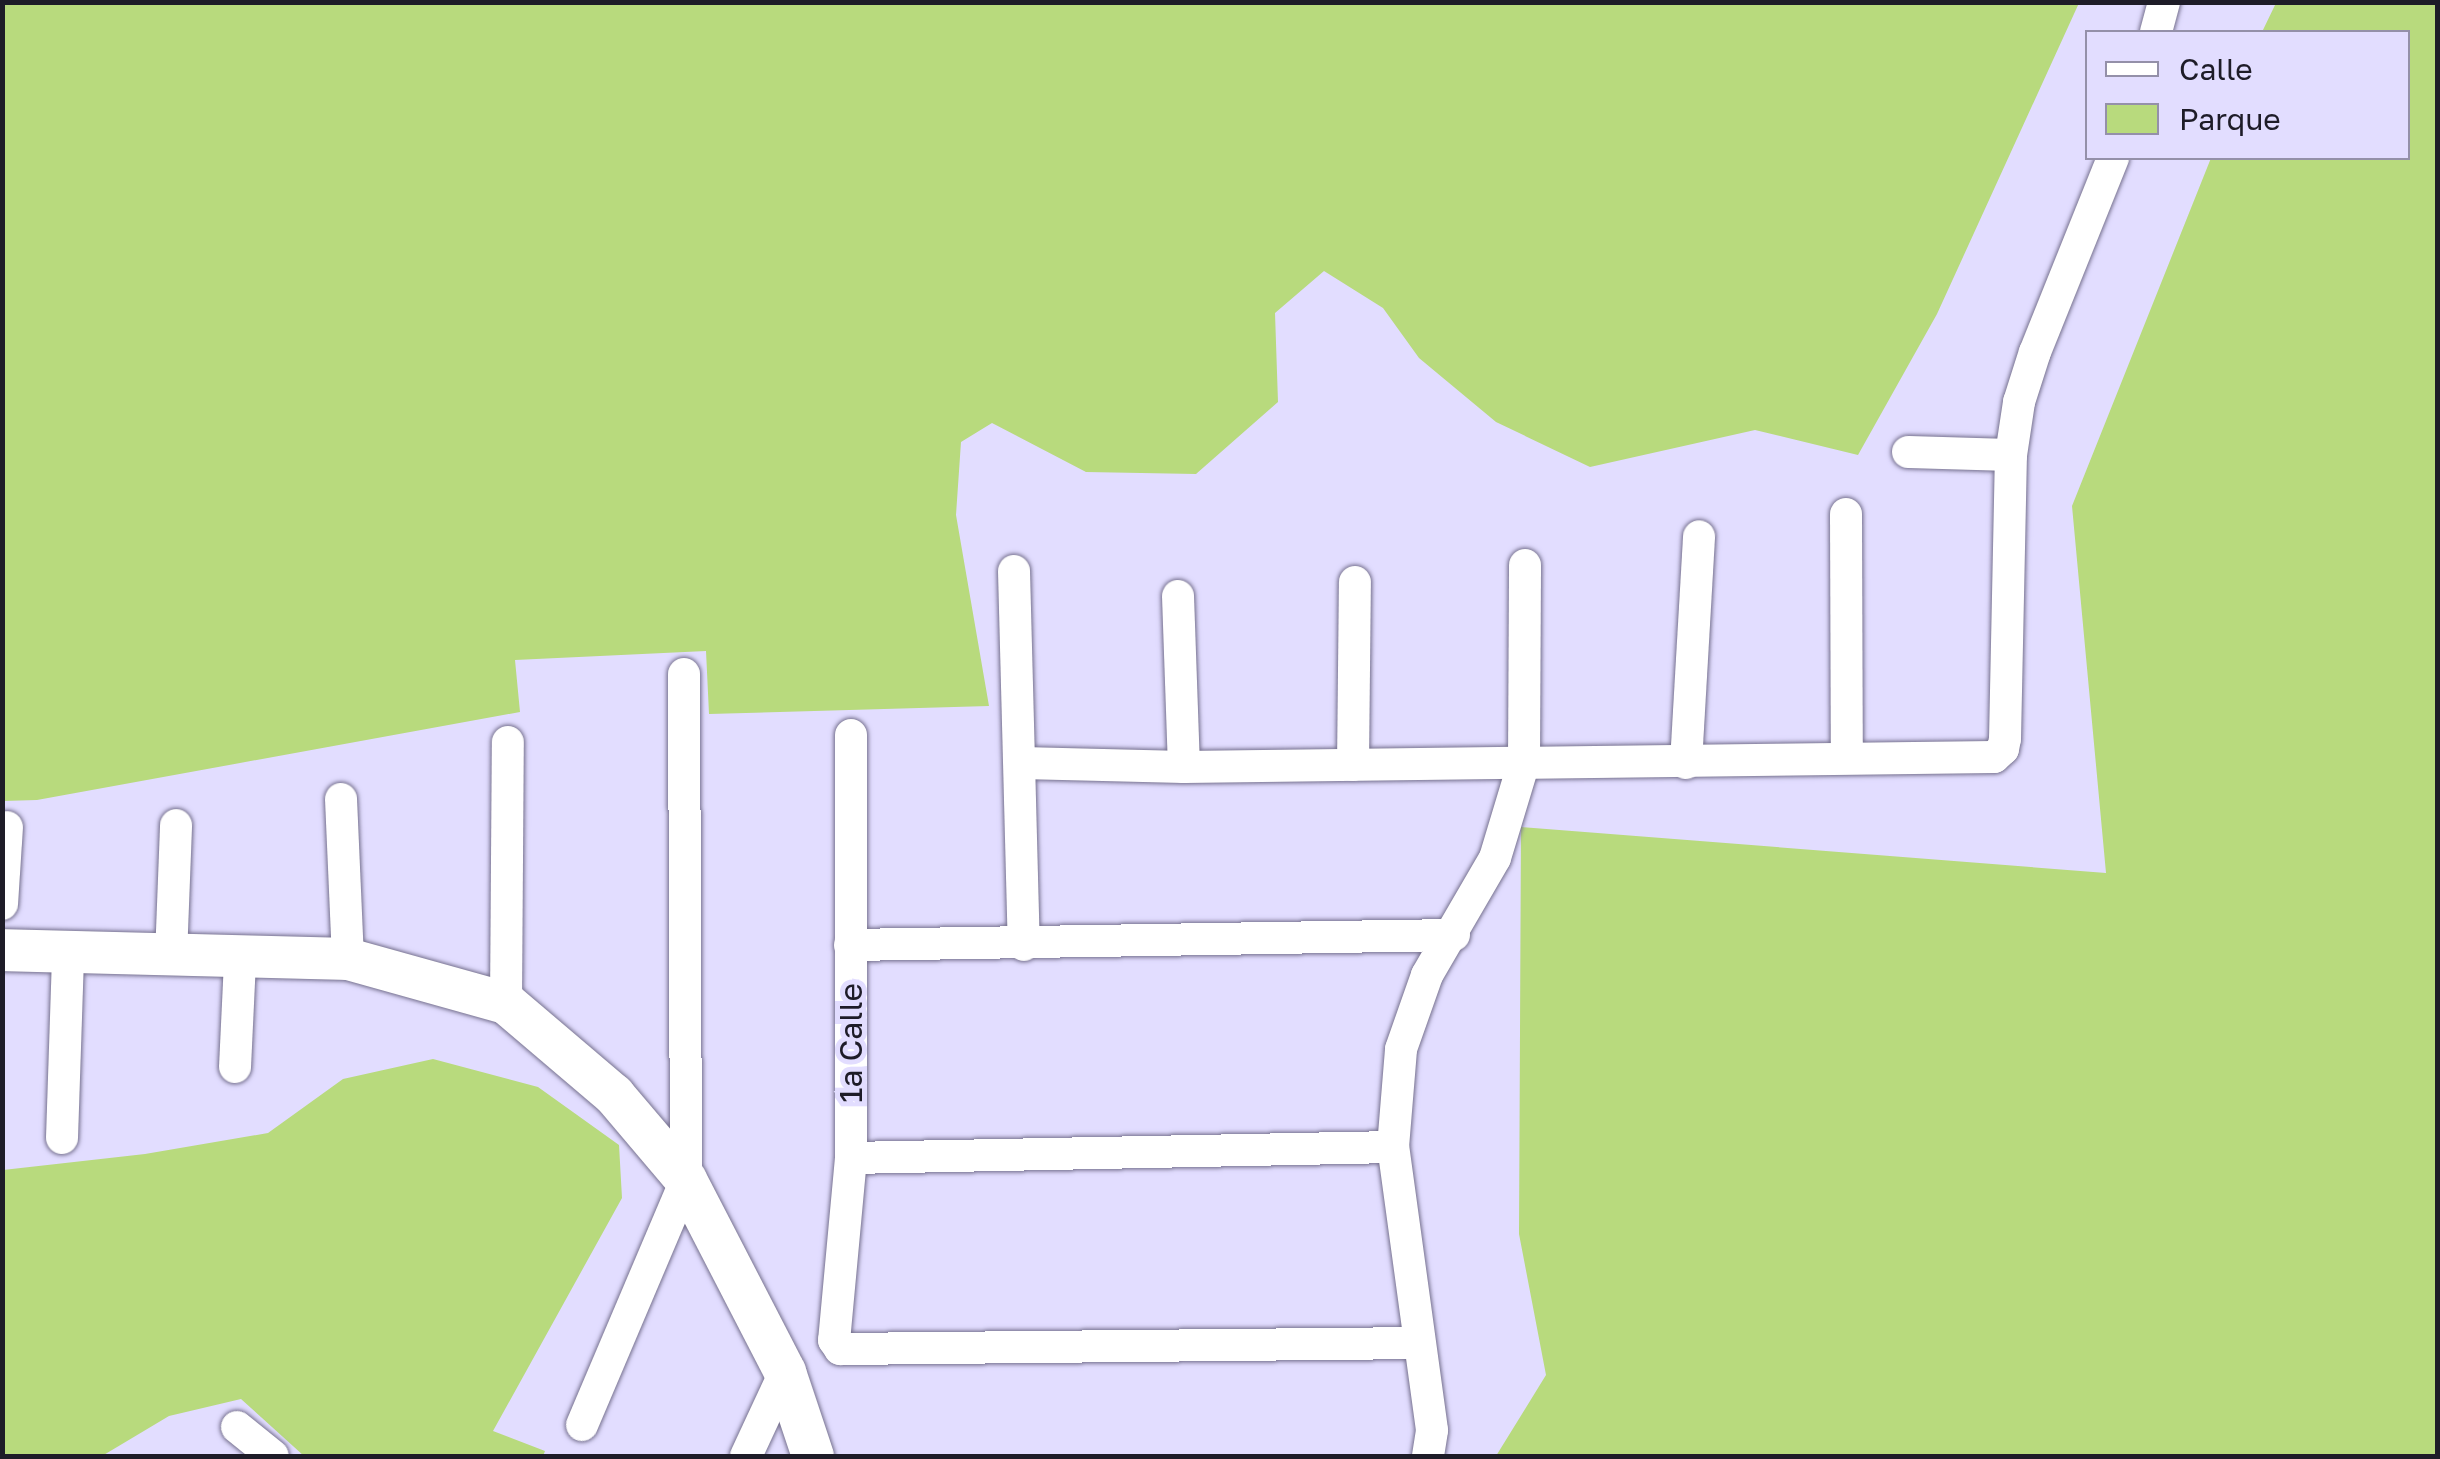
<!DOCTYPE html>
<style>
body{margin:0}
#map{position:relative;width:2440px;height:1459px;overflow:hidden;background:#e2ddff;font-family:"Golos Text",sans-serif}
div>[style]{position:absolute}
.green>*{inset:0;background:#b8da7d}
.roads{filter:drop-shadow(0 0 2px #76718f) drop-shadow(0 0 2px #76718f)}
.minor>*{height:32px;margin:-16px;padding:0 16px;transform-origin:16px;border-radius:16px;background:#fff}
.tertiary>*{height:42px;margin:-21px;padding:0 21px;transform-origin:21px;border-radius:21px;background:#fff}
span{translate:-50% -50%;white-space:nowrap;text-align:center;line-height:1.15;-webkit-text-stroke:10px #e2ddff;paint-order:stroke}
.street-label{font-size:32px;color:#1e1c28}
.frame{position:absolute;inset:0;border:5px solid #1e1c28;pointer-events:none}
.legend{position:absolute;left:2085px;top:30px;width:325px;height:130px;box-sizing:border-box;background:#e2ddff;border:2px solid #9490a9;margin:0;padding:12px 18px;list-style:none;font-size:30px;color:#1e1c28}
.legend li{display:flex;align-items:center;gap:20px;height:50px}
.legend b{width:50px;border:2px solid #9490a9}
</style>
<div id="map">
<div class="green">
<div style="clip-path:polygon(2px 3px,3px 2px,2079px 3px,1937px 314px,1858px 455px,1755px 430px,1590px 467px,1496px 422px,1419px 358px,1383px 308px,1324px 271px,1275px 313px,1278px 402px,1196px 474px,1086px 472px,992px 423px,961px 442px,956px 515px,989px 706px,709px 714px,706px 651px,515px 660px,520px 712px,37px 800px,3px 801px)"></div>
<div style="clip-path:polygon(2276px 3px,2437px 3px,2437px 1456px,1496px 1456px,1546px 1375px,1519px 1234px,1521px 827px,2106px 873px,2072px 506px,2211px 158px,2408px 158px,2408px 32px,2262px 32px)"></div>
<div style="clip-path:polygon(433px 1059px,538px 1087px,619px 1145px,622px 1198px,493px 1431px,545px 1451px,543px 1456px,304px 1456px,241px 1399px,169px 1416px,102px 1456px,3px 1456px,3px 1170px,145px 1154px,268px 1133px,343px 1079px)"></div>
</div>
<div class="roads">
<div class="minor">
<div style="left:2156px;top:32px;width:31px;rotate:-75deg"></div>
<div style="left:1908px;top:452px;width:103px;rotate:1.7deg"></div>
<div style="left:1846px;top:514px;width:244px;rotate:89.8deg"></div>
<div style="left:1014px;top:571px;width:374px;rotate:88.5deg"></div>
<div style="left:1178px;top:596px;width:171px;rotate:88deg"></div>
<div style="left:851px;top:735px;width:423px;rotate:90deg"></div>
<div style="left:851px;top:1158px;width:183px;rotate:95.3deg"></div>
<div style="left:834px;top:1340px;width:11px;rotate:56deg"></div>
<div style="left:840px;top:1349px;width:578px;rotate:-0.59deg"></div>
<div style="left:1022px;top:763px;width:162px;rotate:1.4deg"></div>
<div style="left:1184px;top:767px;width:810px;rotate:-0.71deg"></div>
<div style="left:1994px;top:757px;width:12px;rotate:-42deg"></div>
<div style="left:2003px;top:749px;width:10px;rotate:-79deg"></div>
<div style="left:2005px;top:739px;width:284px;rotate:-88.8deg"></div>
<div style="left:2011px;top:455px;width:54px;rotate:-81.4deg"></div>
<div style="left:2019px;top:402px;width:52px;rotate:-72.3deg"></div>
<div style="left:2035px;top:352px;width:209px;rotate:-68.1deg"></div>
<div style="left:1686px;top:763px;width:227px;rotate:-86.7deg"></div>
<div style="left:1353px;top:765px;width:183px;rotate:-89.4deg"></div>
<div style="left:341px;top:799px;width:160px;rotate:87.5deg"></div>
<div style="left:2px;top:904px;width:77px;rotate:-86.3deg"></div>
<div style="left:850px;top:945px;width:604px;rotate:-0.95deg"></div>
<div style="left:171px;top:957px;width:132px;rotate:-87.8deg"></div>
<div style="left:506px;top:1003px;width:261px;rotate:-89.6deg"></div>
<div style="left:235px;top:1067px;width:108px;rotate:-87.3deg"></div>
<div style="left:62px;top:1138px;width:185px;rotate:-88.1deg"></div>
<div style="left:851px;top:1158px;width:542px;rotate:-1.16deg"></div>
<div style="left:582px;top:1425px;width:266px;rotate:-67deg"></div>
<div style="left:686px;top:1180px;width:506px;rotate:-90.23deg"></div>
<div style="left:237px;top:1427px;width:46px;rotate:38.9deg"></div>
<div style="left:746px;top:1456px;width:93px;rotate:-65.1deg"></div>
<div style="left:1428px;top:1456px;width:26px;rotate:-81deg"></div>
<div style="left:1432px;top:1430px;width:286px;rotate:-97.8deg"></div>
<div style="left:1393px;top:1147px;width:98px;rotate:-85.3deg"></div>
<div style="left:1401px;top:1049px;width:78px;rotate:-70.6deg"></div>
<div style="left:1427px;top:975px;width:135px;rotate:-59.8deg"></div>
<div style="left:1495px;top:858px;width:100px;rotate:-73.2deg"></div>
<div style="left:1524px;top:762px;width:197px;rotate:-89.7deg"></div>
</div>
<div class="tertiary">
<div style="left:2px;top:950px;width:346px;rotate:1.5deg"></div>
<div style="left:348px;top:959px;width:164px;rotate:15.6deg"></div>
<div style="left:506px;top:1003px;width:142px;rotate:40.4deg"></div>
<div style="left:614px;top:1095px;width:111px;rotate:49.7deg"></div>
<div style="left:686px;top:1180px;width:216px;rotate:62.7deg"></div>
<div style="left:785px;top:1372px;width:89px;rotate:71.6deg"></div>
</div>
</div>
<div class="street-label">
<span style="left:850px;top:1043px;rotate:-90deg">1a Calle</span>
</div>
<div class="frame"></div>
<ul class="legend">
<li><b style="height:12px;background:#fff"></b>Calle</li>
<li><b style="height:28px;background:#b8da7d"></b>Parque</li>
</ul>
</div>
